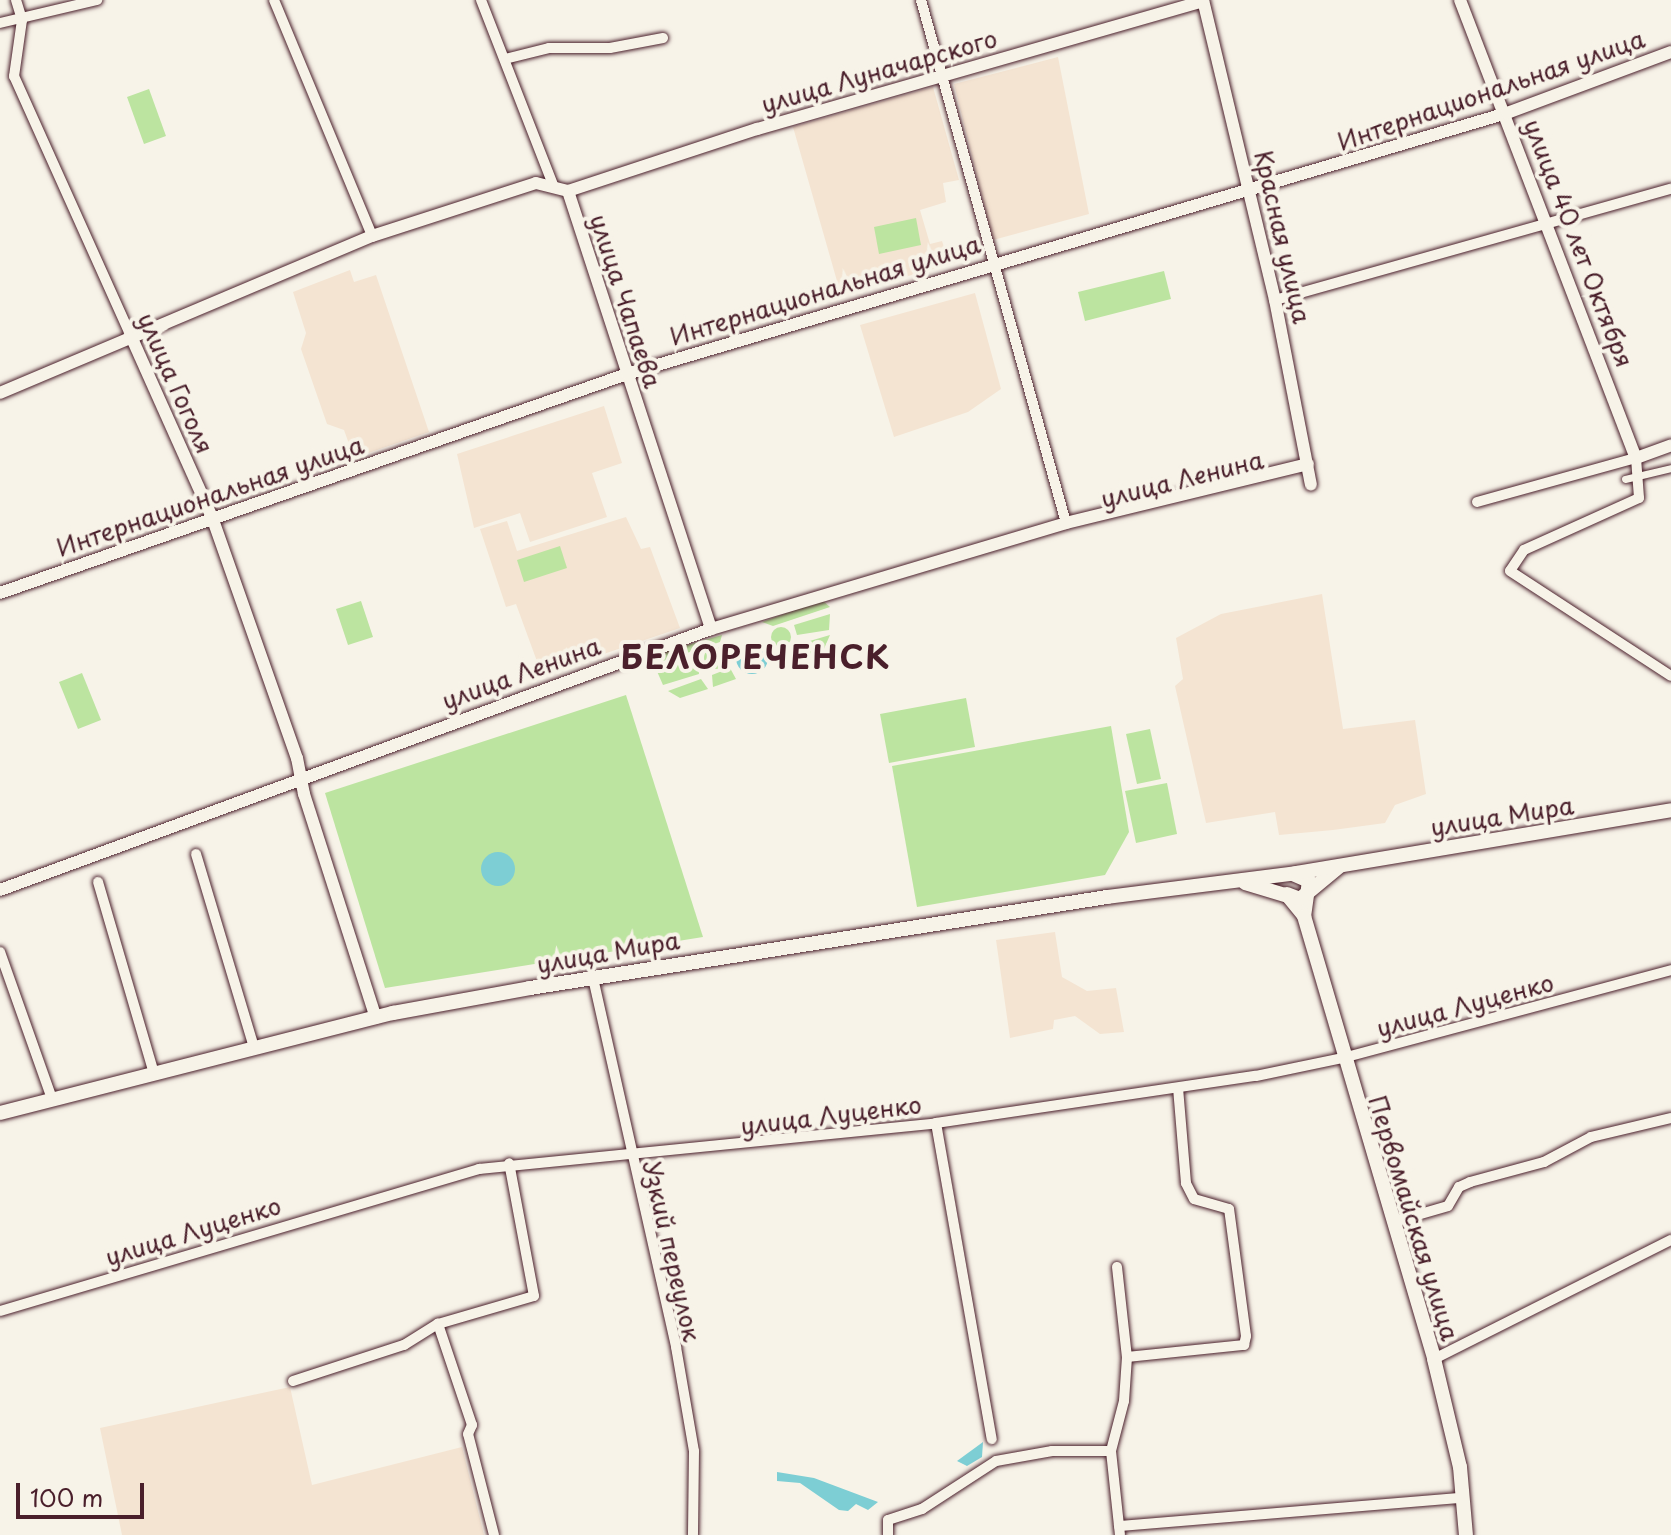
<!DOCTYPE html>
<meta charset="utf-8">
<style>
body{margin:0}
#map{position:relative;width:1671px;height:1535px;overflow:hidden;background:#f7f3e8;font-family:"Playpen Sans",sans-serif}
div>[style]{position:absolute}
.built>*{inset:0;background:#f4e4d2}
.green>*{inset:0;background:#bce4a0}
.round{border-radius:50%}
.water>*{inset:0;background:#7dced4}
.roads{filter:drop-shadow(0 0 2px #4a1f2b) drop-shadow(0 0 2px #4a1f2b)}
.pedestrian>*{height:7px;margin:-3.5px;padding:0 3.5px;transform-origin:3.5px;border-radius:3.5px;background:#f7f3e8}
.minor>*{height:10px;margin:-5px;padding:0 5px;transform-origin:5px;border-radius:5px;background:#f7f3e8}
.tertiary>*{height:12px;margin:-6px;padding:0 6px;transform-origin:6px;border-radius:6px;background:#f7f3e8}
.secondary>*{height:14px;margin:-7px;padding:0 7px;transform-origin:7px;border-radius:7px;background:#f7f3e8}
span{translate:-50% -50%;white-space:nowrap;text-align:center;line-height:1.15;-webkit-text-stroke:8px #f7f3e8;paint-order:stroke}
.street-label{font-size:24px;color:#4a1f2b}
.district-label{font-size:32px;color:#4a1f2b;font-weight:700;letter-spacing:2px}
.scale{position:absolute;left:16px;top:1483px;width:128px;height:36px;box-sizing:border-box;border:4px solid #4a1f2b;border-top:0;padding-left:10px;font-size:24px;line-height:28px;white-space:nowrap;color:#4a1f2b;-webkit-text-stroke:6px #f7f3e8;paint-order:stroke}
</style>
<div id="map">
<div class="built">
<div style="clip-path:polygon(1058px 57px,1089px 214px,993px 240px,954px 84px)"></div>
<div style="clip-path:polygon(933px 87px,959px 180px,943px 183px,946px 202px,920px 210px,930px 244px,942px 241px,945px 250px,971px 243px,975px 257px,841px 295px,793px 127px)"></div>
<div style="clip-path:polygon(350px 270px,354px 282px,376px 275px,429px 432px,354px 458px,344px 430px,327px 424px,301px 349px,306px 333px,293px 292px)"></div>
<div style="clip-path:polygon(975px 293px,1001px 389px,968px 412px,894px 437px,860px 325px)"></div>
<div style="clip-path:polygon(604px 406px,622px 463px,592px 473px,607px 517px,530px 542px,520px 513px,474px 528px,457px 454px)"></div>
<div style="clip-path:polygon(626px 517px,641px 549px,650px 547px,680px 628px,542px 675px,516px 604px,506px 607px,480px 529px,507px 521px,517px 551px)"></div>
<div style="clip-path:polygon(1322px 594px,1343px 729px,1415px 720px,1426px 794px,1395px 805px,1385px 823px,1333px 830px,1279px 835px,1275px 812px,1206px 823px,1175px 686px,1183px 679px,1176px 638px,1221px 614px)"></div>
<div style="clip-path:polygon(1055px 932px,1062px 977px,1087px 991px,1116px 988px,1124px 1032px,1100px 1034px,1075px 1016px,1054px 1020px,1053px 1029px,1010px 1038px,996px 940px)"></div>
<div style="clip-path:polygon(290px 1387px,312px 1485px,462px 1447px,484px 1535px,122px 1535px,100px 1428px)"></div>
</div>
<div class="green">
<div style="clip-path:polygon(149px 89px,166px 136px,144px 144px,127px 97px)"></div>
<div style="clip-path:polygon(916px 218px,921px 245px,879px 254px,874px 227px)"></div>
<div style="clip-path:polygon(1164px 271px,1171px 299px,1085px 321px,1078px 292px)"></div>
<div style="clip-path:polygon(560px 546px,567px 568px,524px 582px,517px 560px)"></div>
<div style="clip-path:polygon(822px 600px,830px 607px,773px 626px,762px 622px)"></div>
<div style="clip-path:polygon(361px 601px,373px 637px,348px 645px,336px 609px)"></div>
<div style="clip-path:polygon(830px 614px,829px 630px,797px 635px,794px 625px)"></div>
<div class="round" style="left:771px;top:627px;width:20px;height:20px"></div>
<div style="clip-path:polygon(722px 635px,720px 642px,654px 664px,656px 654px)"></div>
<div style="clip-path:polygon(830px 635px,823px 651px,804px 656px,803px 643px)"></div>
<div class="round" style="left:704px;top:647px;width:22px;height:22px"></div>
<div style="clip-path:polygon(697px 656px,699px 674px,663px 685px,656px 669px)"></div>
<div style="clip-path:polygon(730px 668px,736px 679px,713px 687px,712px 675px)"></div>
<div style="clip-path:polygon(82px 673px,101px 720px,78px 729px,59px 682px)"></div>
<div style="clip-path:polygon(701px 679px,708px 689px,680px 698px,668px 691px)"></div>
<div style="clip-path:polygon(626px 695px,703px 937px,385px 988px,325px 793px)"></div>
<div style="clip-path:polygon(966px 698px,975px 747px,889px 763px,880px 714px)"></div>
<div style="clip-path:polygon(1111px 726px,1129px 832px,1105px 875px,917px 907px,892px 766px)"></div>
<div style="clip-path:polygon(1150px 729px,1161px 779px,1137px 784px,1126px 734px)"></div>
<div style="clip-path:polygon(1167px 783px,1177px 834px,1136px 843px,1125px 791px)"></div>
</div>
<div class="water">
<div class="round" style="left:736px;top:642px;width:32px;height:32px"></div>
<div class="round" style="left:481px;top:852px;width:34px;height:34px"></div>
<div style="clip-path:polygon(983px 1442px,982px 1457px,967px 1466px,957px 1461px)"></div>
<div style="clip-path:polygon(777px 1472px,814px 1478px,878px 1502px,868px 1510px,856px 1504px,848px 1511px,839px 1510px,800px 1483px,777px 1481px)"></div>
</div>
<div class="roads">
<div class="pedestrian">
<div style="left:1625px;top:479px;width:47px;rotate:-13.4deg"></div>
</div>
<div class="minor">
<div style="left:16px;top:0;width:21px;rotate:73deg"></div>
<div style="left:22px;top:20px;width:57px;rotate:98.1deg"></div>
<div style="left:14px;top:76px;width:283px;rotate:65.8deg"></div>
<div style="left:274px;top:0;width:256px;rotate:67.4deg"></div>
<div style="left:481px;top:0;width:201px;rotate:68.7deg"></div>
<div style="left:921px;top:0;width:543px;rotate:74.5deg"></div>
<div style="left:0;top:23px;width:100px;rotate:-13.3deg"></div>
<div style="left:505px;top:59px;width:45px;rotate:-14deg"></div>
<div style="left:549px;top:48px;width:61px"></div>
<div style="left:610px;top:48px;width:54px;rotate:-10.7deg"></div>
<div style="left:1275px;top:300px;width:411px;rotate:-15.7deg"></div>
<div style="left:1477px;top:502px;width:165px;rotate:-15.5deg"></div>
<div style="left:1636px;top:458px;width:40px;rotate:85.7deg"></div>
<div style="left:1639px;top:498px;width:126px;rotate:155.7deg"></div>
<div style="left:1524px;top:550px;width:25px;rotate:124deg"></div>
<div style="left:1510px;top:571px;width:192px;rotate:33.1deg"></div>
<div style="left:196px;top:854px;width:202px;rotate:73.3deg"></div>
<div style="left:98px;top:882px;width:200px;rotate:73.7deg"></div>
<div style="left:0;top:952px;width:156px;rotate:70.5deg"></div>
<div style="left:593px;top:978px;width:378px;rotate:77.3deg"></div>
<div style="left:676px;top:1347px;width:106px;rotate:80.2deg"></div>
<div style="left:694px;top:1451px;width:84px;rotate:90.7deg"></div>
<div style="left:936px;top:1123px;width:321px;rotate:80deg"></div>
<div style="left:1393px;top:1222px;width:57px;rotate:-16.2deg"></div>
<div style="left:1448px;top:1206px;width:22px;rotate:-60deg"></div>
<div style="left:1459px;top:1187px;width:12px;rotate:-24deg"></div>
<div style="left:1470px;top:1182px;width:77px;rotate:-15.1deg"></div>
<div style="left:1544px;top:1162px;width:53px;rotate:-28deg"></div>
<div style="left:1591px;top:1137px;width:82px;rotate:-13.4deg"></div>
<div style="left:1117px;top:1267px;width:91px;rotate:83.7deg"></div>
<div style="left:1127px;top:1357px;width:44px;rotate:93.9deg"></div>
<div style="left:1124px;top:1401px;width:52px;rotate:104.6deg"></div>
<div style="left:1111px;top:1451px;width:84px;rotate:83.9deg"></div>
<div style="left:0;top:1311px;width:500px;rotate:-16.5deg"></div>
<div style="left:479px;top:1169px;width:459px;rotate:-5.7deg"></div>
<div style="left:936px;top:1123px;width:323px;rotate:-8.4deg"></div>
<div style="left:1256px;top:1076px;width:89px;rotate:-11.7deg"></div>
<div style="left:1343px;top:1058px;width:340px;rotate:-15deg"></div>
<div style="left:1127px;top:1357px;width:118px;rotate:-5.9deg"></div>
<div style="left:1244px;top:1345px;width:9px;rotate:-77deg"></div>
<div style="left:1246px;top:1336px;width:128px;rotate:-97.6deg"></div>
<div style="left:1229px;top:1209px;width:36px;rotate:-164deg"></div>
<div style="left:1194px;top:1199px;width:18px;rotate:-117deg"></div>
<div style="left:1186px;top:1183px;width:95px;rotate:-94.8deg"></div>
<div style="left:1434px;top:1359px;width:265px;rotate:-26.7deg"></div>
<div style="left:293px;top:1381px;width:117px;rotate:-18deg"></div>
<div style="left:404px;top:1345px;width:40px;rotate:-32deg"></div>
<div style="left:1119px;top:1526px;width:345px;rotate:-4.7deg"></div>
<div style="left:494px;top:1535px;width:104px;rotate:-104.4deg"></div>
<div style="left:468px;top:1434px;width:10px;rotate:-66deg"></div>
<div style="left:472px;top:1425px;width:107px;rotate:-108.6deg"></div>
<div style="left:438px;top:1324px;width:100px;rotate:-16.3deg"></div>
<div style="left:534px;top:1296px;width:135px;rotate:-100.6deg"></div>
<div style="left:888px;top:1535px;width:15px;rotate:-90deg"></div>
<div style="left:888px;top:1520px;width:36px;rotate:-18deg"></div>
<div style="left:922px;top:1509px;width:88px;rotate:-33deg"></div>
<div style="left:996px;top:1461px;width:57px;rotate:-10.1deg"></div>
<div style="left:1052px;top:1451px;width:59px"></div>
</div>
<div class="tertiary">
<div style="left:1203px;top:0;width:309px;rotate:76.5deg"></div>
<div style="left:1275px;top:300px;width:188px;rotate:79deg"></div>
<div style="left:1460px;top:0;width:491px;rotate:69deg"></div>
<div style="left:1636px;top:458px;width:37px;rotate:-20deg"></div>
<div style="left:568px;top:191px;width:199px;rotate:-18.2deg"></div>
<div style="left:757px;top:129px;width:464px;rotate:-16deg"></div>
<div style="left:568px;top:191px;width:461px;rotate:71.9deg"></div>
<div style="left:130px;top:334px;width:201px;rotate:65.9deg"></div>
<div style="left:212px;top:517px;width:256px;rotate:70.6deg"></div>
<div style="left:297px;top:758px;width:37px;rotate:79deg"></div>
<div style="left:304px;top:794px;width:235px;rotate:72.2deg"></div>
<div style="left:0;top:393px;width:404px;rotate:-22.9deg"></div>
<div style="left:372px;top:236px;width:172px;rotate:-17.9deg"></div>
<div style="left:536px;top:183px;width:33px;rotate:14deg"></div>
<div style="left:0;top:593px;width:664px;rotate:-19.25deg"></div>
<div style="left:627px;top:374px;width:918px;rotate:-16.52deg"></div>
<div style="left:1507px;top:113px;width:175px;rotate:-20.4deg"></div>
<div style="left:0;top:890px;width:757px;rotate:-20.16deg"></div>
<div style="left:711px;top:629px;width:370px;rotate:-16.6deg"></div>
<div style="left:1066px;top:523px;width:249px;rotate:-13.7deg"></div>
</div>
<div class="secondary">
<div style="left:1293px;top:874px;width:17px;rotate:24deg"></div>
<div style="left:1309px;top:881px;width:35px;rotate:98deg"></div>
<div style="left:1245px;top:883px;width:45px;rotate:16.8deg"></div>
<div style="left:1288px;top:896px;width:26px;rotate:51deg"></div>
<div style="left:1304px;top:916px;width:462px;rotate:73.6deg"></div>
<div style="left:1434px;top:1359px;width:111px;rotate:76.5deg"></div>
<div style="left:1460px;top:1467px;width:68px;rotate:85deg"></div>
<div style="left:1287px;top:894px;width:14px;rotate:21deg"></div>
<div style="left:1300px;top:899px;width:52px;rotate:-39.5deg"></div>
<div style="left:0;top:1113px;width:406px;rotate:-14.3deg"></div>
<div style="left:393px;top:1013px;width:139px;rotate:-10.3deg"></div>
<div style="left:530px;top:988px;width:584px;rotate:-8.96deg"></div>
<div style="left:1107px;top:897px;width:191px;rotate:-7.2deg"></div>
<div style="left:1296px;top:873px;width:380px;rotate:-9.5deg"></div>
</div>
</div>
<div class="street-label">
<span style="left:879px;top:71px;rotate:-16deg">улица Луначарского</span>
<span style="left:1491px;top:90px;rotate:-19deg">Интернациональная улица</span>
<span style="left:1283px;top:237px;rotate:77deg">Красная улица</span>
<span style="left:1579px;top:243px;rotate:69deg">улица 40 лет Октября</span>
<span style="left:825px;top:290px;rotate:-17deg">Интернациональная улица</span>
<span style="left:626px;top:301px;rotate:72deg">улица Чапаева</span>
<span style="left:176px;top:383px;rotate:66deg">улица Гоголя</span>
<span style="left:1182px;top:479px;rotate:-14deg">улица Ленина</span>
<span style="left:210px;top:496px;rotate:-19deg">Интернациональная улица</span>
<span style="left:521px;top:673px;rotate:-20deg">улица Ленина</span>
<span style="left:1502px;top:816px;rotate:-9deg">улица Мира</span>
<span style="left:608px;top:952px;rotate:-10deg">улица Мира</span>
<span style="left:1465px;top:1005px;rotate:-15deg">улица Луценко</span>
<span style="left:831px;top:1115px;rotate:-7deg">улица Луценко</span>
<span style="left:1414px;top:1218px;rotate:73deg">Первомайская улица</span>
<span style="left:193px;top:1231px;rotate:-17deg">улица Луценко</span>
<span style="left:672px;top:1251px;rotate:77deg">Узкий переулок</span>
</div>
<div class="district-label">
<span style="left:756px;top:656px">БЕЛОРЕЧЕНСК</span>
</div>
<div class="scale">100 m</div>
</div>
